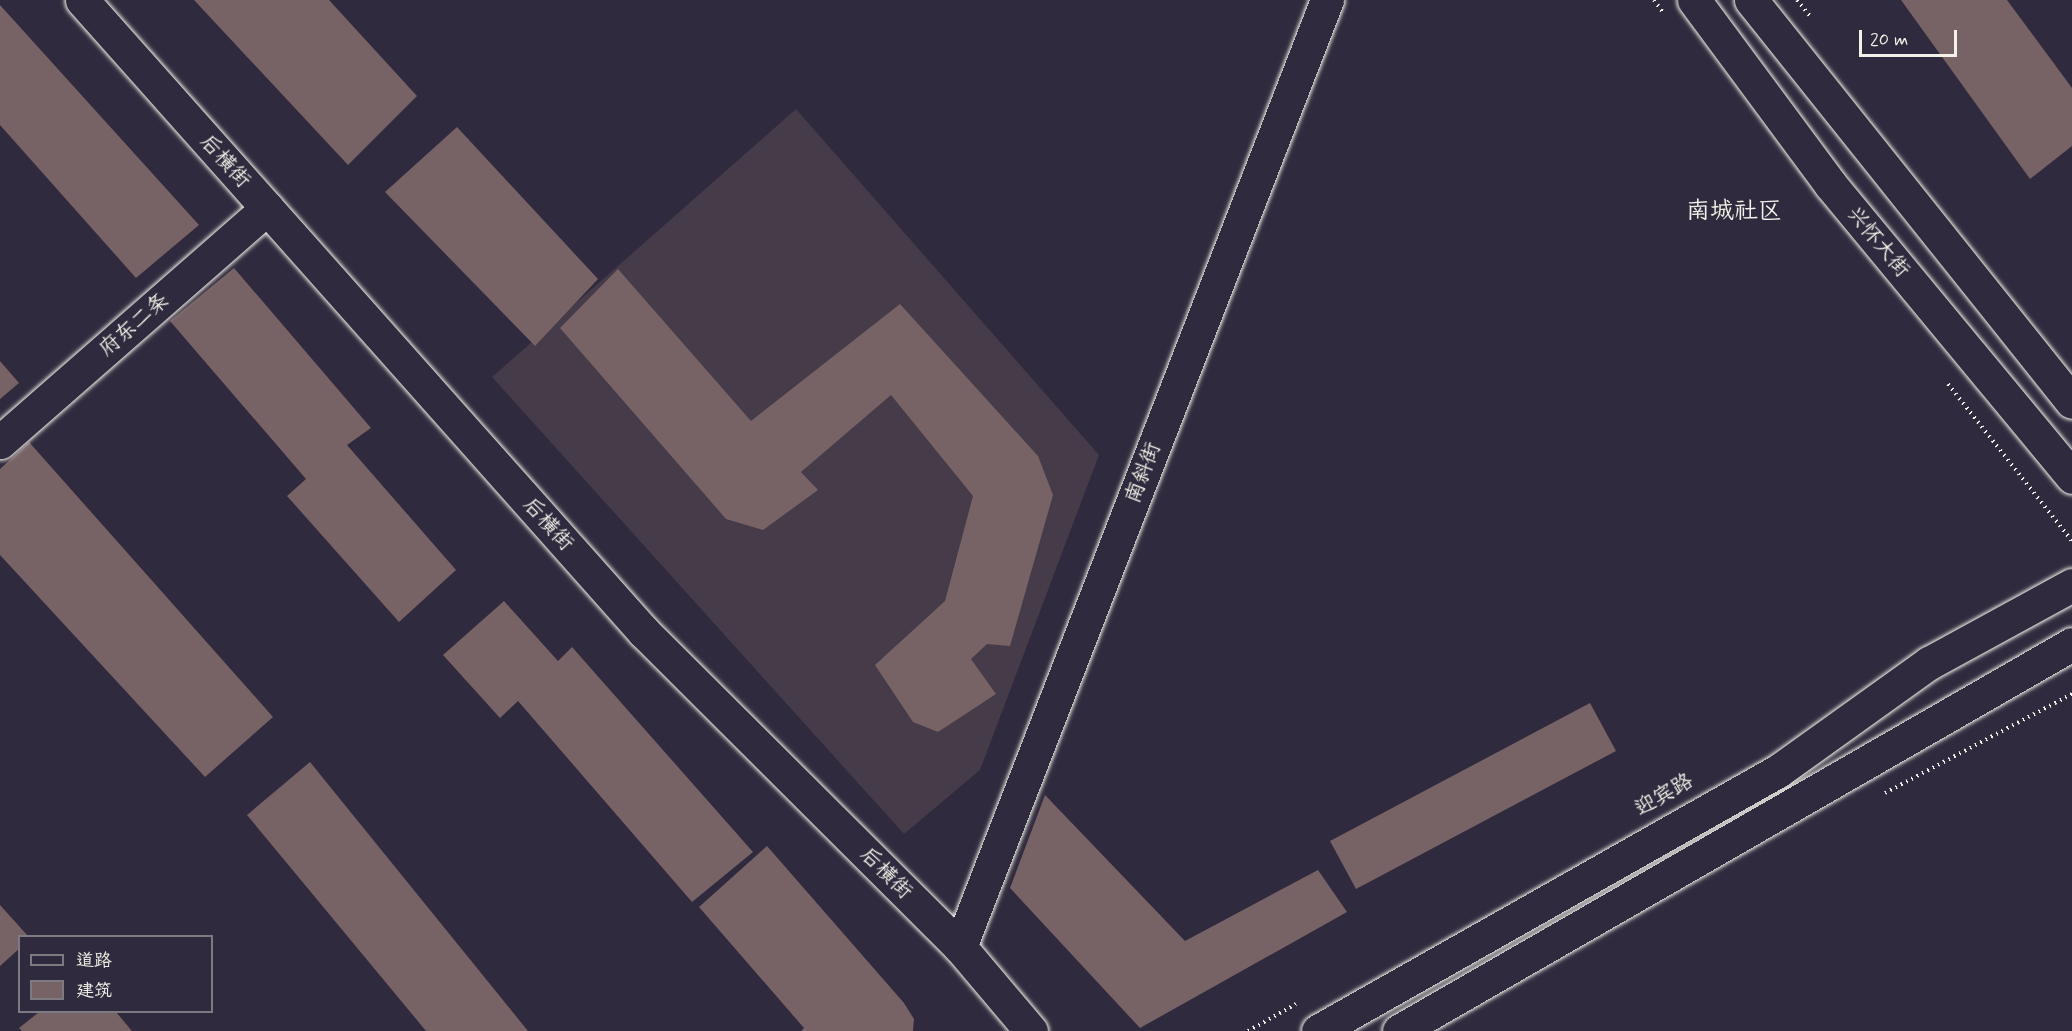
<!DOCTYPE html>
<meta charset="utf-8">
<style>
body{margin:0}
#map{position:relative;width:2072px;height:1031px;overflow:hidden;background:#2f2a3d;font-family:Mynerve,"LXGW WenKai TC",sans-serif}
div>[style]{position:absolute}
.built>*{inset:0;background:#453b49}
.building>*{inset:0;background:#776265}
.path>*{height:4px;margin-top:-2px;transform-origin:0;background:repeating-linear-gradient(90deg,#f4f1e8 0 1.5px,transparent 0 6px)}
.roads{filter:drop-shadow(0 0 2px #f4f1e8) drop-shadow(0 0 2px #f4f1e8)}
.street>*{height:33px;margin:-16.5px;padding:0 16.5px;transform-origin:16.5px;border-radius:16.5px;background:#2f2a3d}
.secondary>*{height:33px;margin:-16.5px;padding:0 16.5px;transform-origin:16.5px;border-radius:16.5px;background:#2f2a3d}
span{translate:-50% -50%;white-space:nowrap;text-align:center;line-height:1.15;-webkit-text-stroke:4.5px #2f2a3d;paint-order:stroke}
.street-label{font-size:21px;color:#f4f1e8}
.quarter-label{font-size:24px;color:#f4f1e8}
.legend{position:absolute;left:18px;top:935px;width:195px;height:78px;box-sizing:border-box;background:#2f2a3d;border:2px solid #7e7a81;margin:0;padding:8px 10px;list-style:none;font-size:18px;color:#f4f1e8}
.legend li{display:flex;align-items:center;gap:12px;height:30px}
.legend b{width:30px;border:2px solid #7e7a81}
.scale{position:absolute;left:1859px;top:30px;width:98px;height:27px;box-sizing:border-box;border:3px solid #f4f1e8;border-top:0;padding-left:8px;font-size:18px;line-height:21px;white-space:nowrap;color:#f4f1e8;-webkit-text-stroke:4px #2f2a3d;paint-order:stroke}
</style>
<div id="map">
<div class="built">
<div style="clip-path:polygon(796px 109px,1099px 455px,980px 770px,904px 834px,492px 377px)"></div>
</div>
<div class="building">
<div style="clip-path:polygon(194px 0,329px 0,417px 96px,348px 165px)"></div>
<div style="clip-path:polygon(1901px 0,2007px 0,2072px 88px,2072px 146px,2030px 179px)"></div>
<div style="clip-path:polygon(0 5px,199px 225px,136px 278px,0 125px)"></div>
<div style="clip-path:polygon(457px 127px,598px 279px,535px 346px,385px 192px)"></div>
<div style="clip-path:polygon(234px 268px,371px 428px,347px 445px,456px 570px,399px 622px,287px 496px,306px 479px,170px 321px)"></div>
<div style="clip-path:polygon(618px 269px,751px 421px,900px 304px,1038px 456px,1053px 495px,1010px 646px,987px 644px,971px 659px,996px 694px,938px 732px,913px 722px,875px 665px,945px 601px,973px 496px,891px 395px,801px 472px,818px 490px,763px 530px,726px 519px,560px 328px)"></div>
<div style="clip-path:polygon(0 361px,19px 383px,0 399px)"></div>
<div style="clip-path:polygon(29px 442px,273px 717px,205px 777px,0 555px,0 469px)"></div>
<div style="clip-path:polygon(504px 601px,558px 661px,572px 647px,753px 852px,692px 902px,518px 701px,500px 718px,443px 655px)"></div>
<div style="clip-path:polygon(1590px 703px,1616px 751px,1356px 889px,1330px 841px)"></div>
<div style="clip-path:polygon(310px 762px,528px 1031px,426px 1031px,247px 815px)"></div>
<div style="clip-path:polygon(1045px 795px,1185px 941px,1318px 870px,1347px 912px,1140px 1028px,1010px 888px)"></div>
<div style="clip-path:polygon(767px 846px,904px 1003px,914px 1019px,913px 1031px,801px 1031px,804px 1028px,699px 907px)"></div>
<div style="clip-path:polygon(0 905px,28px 936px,20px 936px,20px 948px,0 966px)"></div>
<div style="clip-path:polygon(39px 1012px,116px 1012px,132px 1031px,22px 1031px,19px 1028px)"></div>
</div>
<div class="path">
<div style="left:1654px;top:0;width:14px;rotate:54deg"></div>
<div style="left:1797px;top:0;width:21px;rotate:51deg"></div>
<div style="left:1948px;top:384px;width:200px;rotate:51.7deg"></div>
<div style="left:1885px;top:793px;width:212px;rotate:-27.9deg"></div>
<div style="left:1248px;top:1031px;width:55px;rotate:-29.4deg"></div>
</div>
<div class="roads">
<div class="street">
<div style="left:0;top:442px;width:355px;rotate:-41.2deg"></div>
<div style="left:960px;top:947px;width:1016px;rotate:-68.82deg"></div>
</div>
<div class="secondary">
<div style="left:82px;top:0;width:846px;rotate:48.36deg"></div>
<div style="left:644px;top:632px;width:446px;rotate:44.9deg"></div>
<div style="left:960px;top:947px;width:110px;rotate:49.8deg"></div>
<div style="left:1694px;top:0;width:229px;rotate:53.5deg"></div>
<div style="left:1830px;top:184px;width:380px;rotate:50.4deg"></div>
<div style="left:1751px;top:0;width:514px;rotate:51.39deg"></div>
<div style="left:1318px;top:1031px;width:528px;rotate:-29.48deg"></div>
<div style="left:1778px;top:771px;width:186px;rotate:-35.6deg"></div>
<div style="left:1929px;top:663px;width:163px;rotate:-28.6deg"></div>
<div style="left:1399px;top:1031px;width:776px;rotate:-29.9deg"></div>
</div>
</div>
<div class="street-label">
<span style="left:225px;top:161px;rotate:48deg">后横街</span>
<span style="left:1878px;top:242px;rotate:50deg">兴怀大街</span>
<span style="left:134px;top:325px;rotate:-41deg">府东二条</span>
<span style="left:1143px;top:473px;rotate:-69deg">南斜街</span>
<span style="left:548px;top:524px;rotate:48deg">后横街</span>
<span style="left:1664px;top:795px;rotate:-30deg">迎宾路</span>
<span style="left:886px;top:873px;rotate:45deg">后横街</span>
</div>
<div class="quarter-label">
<span style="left:1734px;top:212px">南城社区</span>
</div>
<ul class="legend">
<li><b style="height:8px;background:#2f2a3d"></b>道路</li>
<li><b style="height:16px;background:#776265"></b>建筑</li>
</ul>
<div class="scale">20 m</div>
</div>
